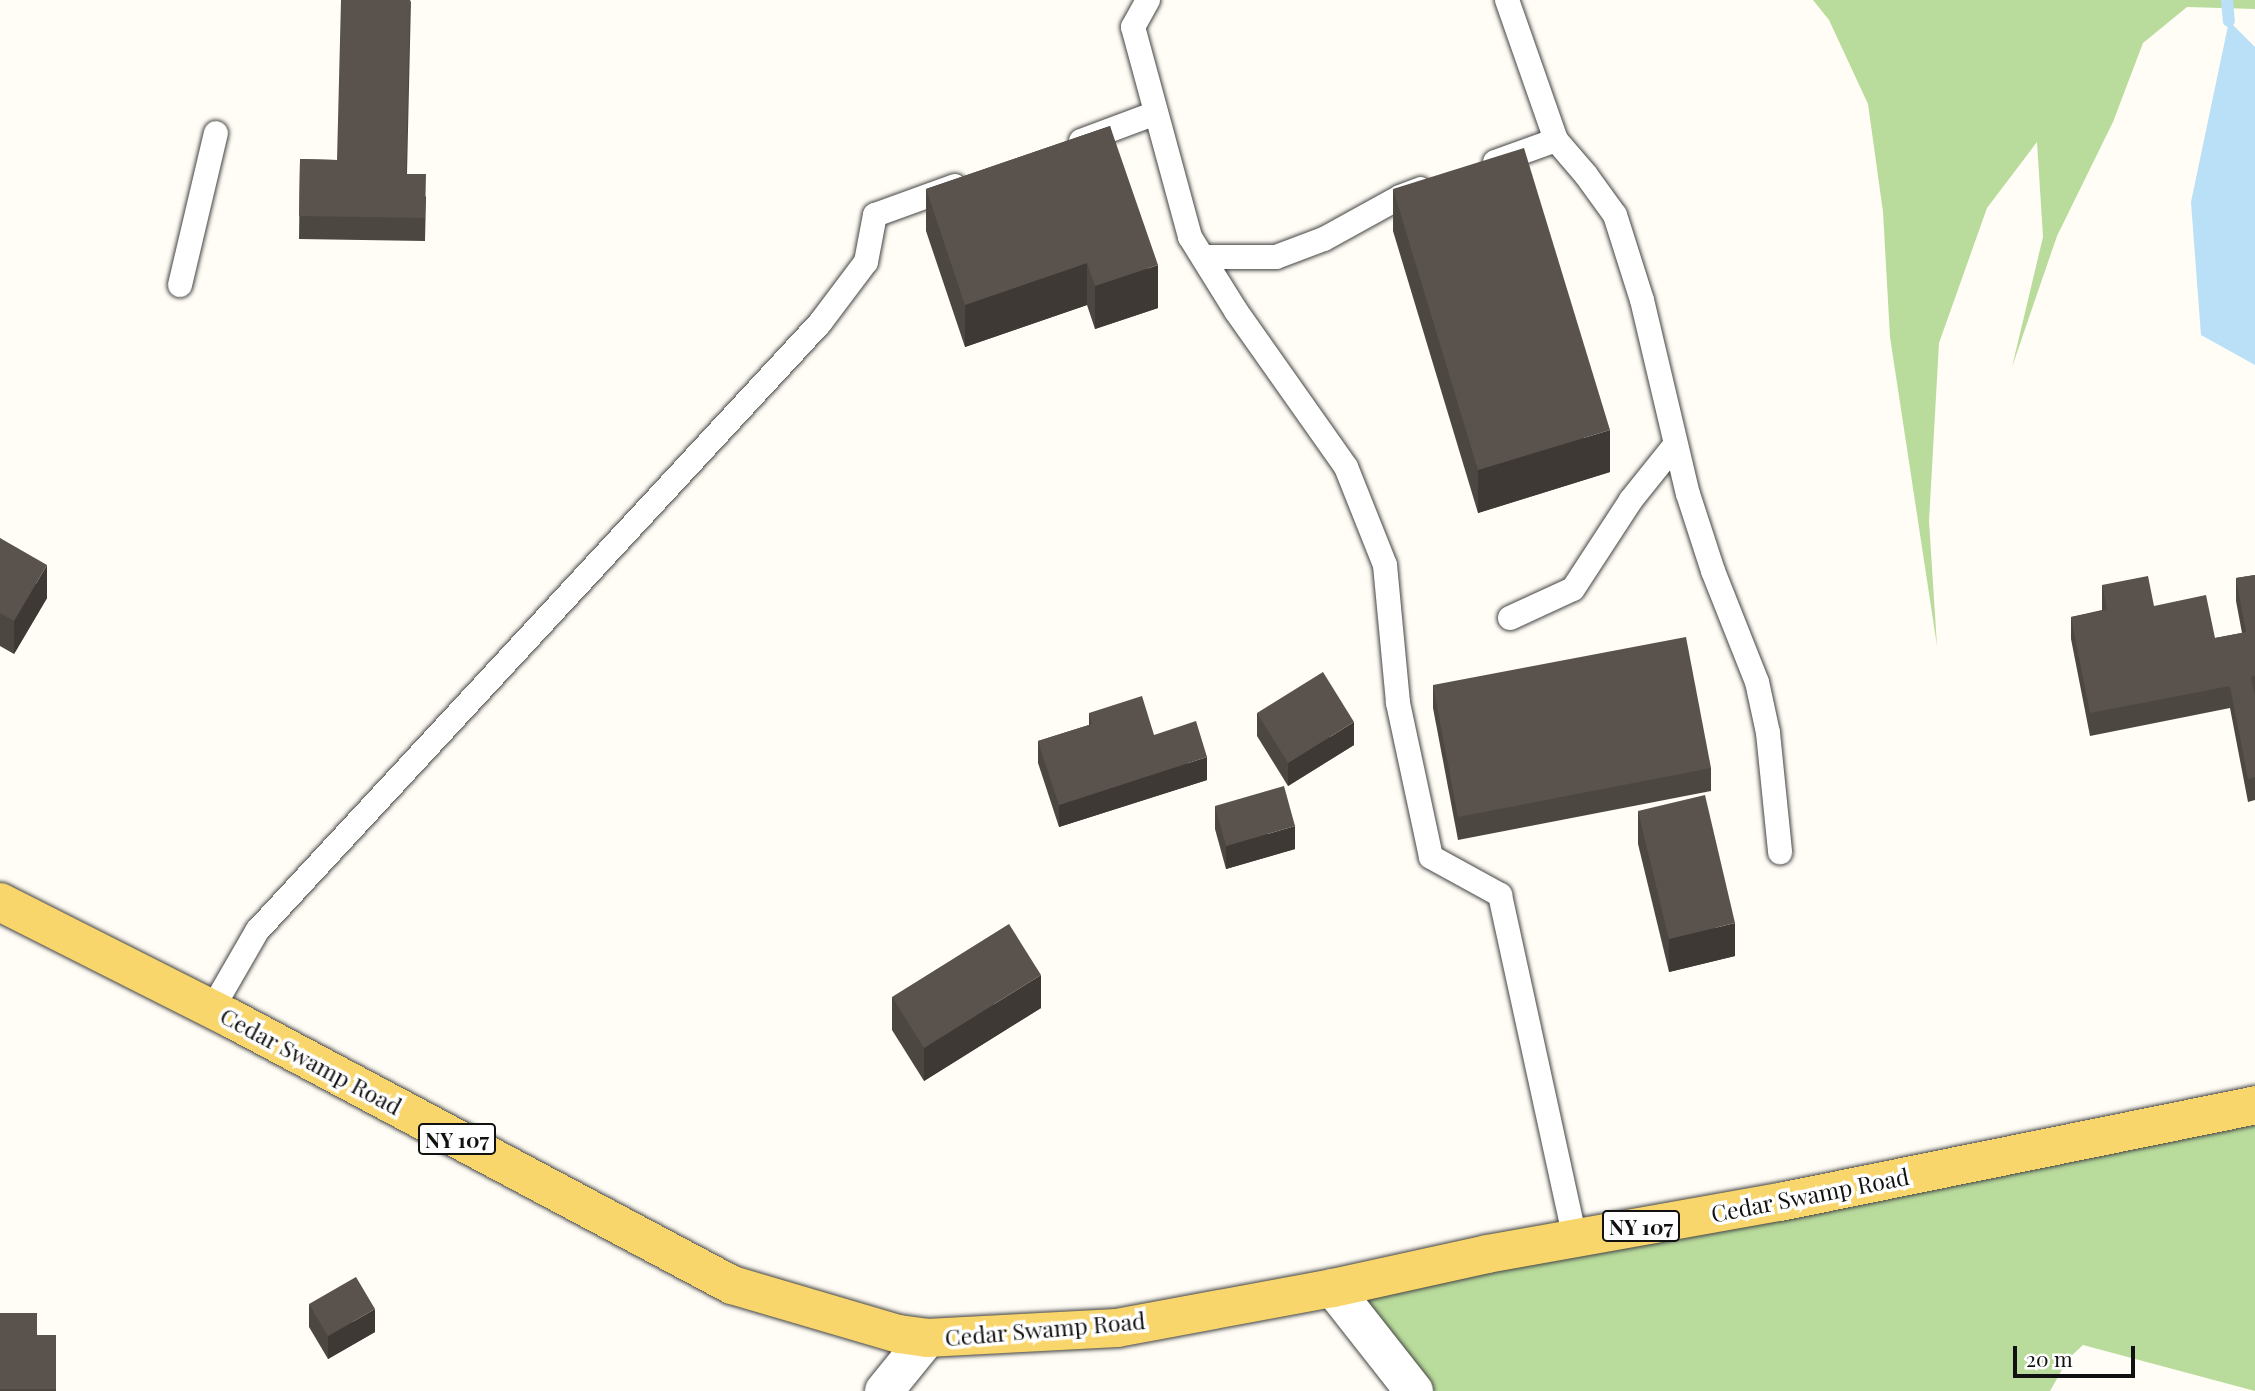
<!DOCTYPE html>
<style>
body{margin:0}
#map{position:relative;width:2255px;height:1391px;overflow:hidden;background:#fffdf5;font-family:"Playfair Display",serif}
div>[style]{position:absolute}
.forest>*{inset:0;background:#b9dc9c}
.water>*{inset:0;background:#b9e0f7}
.stream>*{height:12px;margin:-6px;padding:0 6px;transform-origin:6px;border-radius:6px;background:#b9e0f7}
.roads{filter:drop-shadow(0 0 2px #444) drop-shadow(0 0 2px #444)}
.service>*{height:24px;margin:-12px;padding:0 12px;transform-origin:12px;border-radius:12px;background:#fff}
.minor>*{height:38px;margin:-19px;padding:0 19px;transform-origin:19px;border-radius:19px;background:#fff}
.tertiary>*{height:38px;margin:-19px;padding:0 19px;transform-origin:19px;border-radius:19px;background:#fff}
.primary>*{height:38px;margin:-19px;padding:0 19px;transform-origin:19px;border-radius:19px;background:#f9d66b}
.wall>*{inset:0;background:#4d4742}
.shaded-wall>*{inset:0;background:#3f3936}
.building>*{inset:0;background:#5a524d}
span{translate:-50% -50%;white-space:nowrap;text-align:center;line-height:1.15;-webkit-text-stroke:7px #fff;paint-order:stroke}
.shield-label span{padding:2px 5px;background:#fff;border:2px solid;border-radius:5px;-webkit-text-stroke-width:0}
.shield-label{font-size:21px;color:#111;font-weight:700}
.street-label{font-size:23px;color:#111}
.scale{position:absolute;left:2013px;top:1346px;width:122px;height:32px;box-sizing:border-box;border:4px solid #111;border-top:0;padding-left:9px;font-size:21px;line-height:24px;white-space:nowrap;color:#111;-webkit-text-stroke:5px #fff;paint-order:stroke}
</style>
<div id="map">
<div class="forest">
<div style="clip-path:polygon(1813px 0,2255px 0,2255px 9px,2187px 7px,2143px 43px,2113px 122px,2057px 236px,2012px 367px,2043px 237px,2037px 142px,1987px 208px,1939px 343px,1929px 521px,1937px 646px,1890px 337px,1883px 212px,1868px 104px,1829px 20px)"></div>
<div style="clip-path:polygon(2255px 1105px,2255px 1391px,2083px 1345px,2068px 1359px,2050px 1391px,1419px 1391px,1333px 1288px)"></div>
</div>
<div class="water">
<div style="clip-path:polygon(2229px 21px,2255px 47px,2255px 365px,2201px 335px,2191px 202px)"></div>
</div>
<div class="stream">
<div style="left:2227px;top:0;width:21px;rotate:85deg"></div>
</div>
<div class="roads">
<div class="service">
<div style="left:1148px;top:0;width:31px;rotate:119deg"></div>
<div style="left:1133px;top:27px;width:218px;rotate:74.8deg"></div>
<div style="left:1190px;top:237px;width:87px;rotate:58.1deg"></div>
<div style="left:1236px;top:311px;width:191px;rotate:54.8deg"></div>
<div style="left:1346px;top:467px;width:105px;rotate:68.3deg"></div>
<div style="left:1385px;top:565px;width:139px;rotate:84.6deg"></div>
<div style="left:1398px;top:703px;width:157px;rotate:77.9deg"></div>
<div style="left:1431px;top:857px;width:79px;rotate:28.8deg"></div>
<div style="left:1500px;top:895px;width:351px;rotate:77.7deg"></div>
<div style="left:1507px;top:0;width:148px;rotate:70.7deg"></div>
<div style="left:1556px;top:140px;width:46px;rotate:49.4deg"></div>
<div style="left:1586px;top:175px;width:49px;rotate:54.1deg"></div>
<div style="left:1615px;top:215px;width:89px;rotate:72.4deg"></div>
<div style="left:1642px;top:300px;width:199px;rotate:76.7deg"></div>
<div style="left:1688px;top:494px;width:81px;rotate:72deg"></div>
<div style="left:1713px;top:571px;width:119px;rotate:68.4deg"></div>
<div style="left:1757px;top:682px;width:52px;rotate:77.8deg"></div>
<div style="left:1768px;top:733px;width:120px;rotate:84.2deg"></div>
<div style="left:1081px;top:141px;width:80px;rotate:-20.5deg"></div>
<div style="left:1495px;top:162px;width:65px;rotate:-19.8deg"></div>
<div style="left:1203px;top:257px;width:73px"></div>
<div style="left:1276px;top:257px;width:51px;rotate:-20.6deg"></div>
<div style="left:1324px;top:239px;width:87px;rotate:-28.9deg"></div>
<div style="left:1400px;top:197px;width:22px;rotate:-21deg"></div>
<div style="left:180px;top:285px;width:156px;rotate:-76.7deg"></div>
<div style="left:1510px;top:618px;width:69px;rotate:-24.7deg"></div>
<div style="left:1573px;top:589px;width:106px;rotate:-56.9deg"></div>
<div style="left:1631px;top:500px;width:70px;rotate:-51.3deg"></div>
<div style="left:212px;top:1009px;width:90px;rotate:-60deg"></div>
<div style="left:257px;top:931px;width:829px;rotate:-47.2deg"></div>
<div style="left:820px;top:323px;width:76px;rotate:-53deg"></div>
<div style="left:866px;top:262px;width:48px;rotate:-79.2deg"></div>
<div style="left:875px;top:215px;width:85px;rotate:-19.9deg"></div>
</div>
<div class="minor">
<div style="left:1333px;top:1288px;width:131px;rotate:51.8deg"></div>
</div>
<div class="tertiary">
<div style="left:884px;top:1391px;width:68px;rotate:-50.9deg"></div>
</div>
<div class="primary">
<div style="left:0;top:902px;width:258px;rotate:26.8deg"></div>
<div style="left:230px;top:1018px;width:569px;rotate:28.01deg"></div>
<div style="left:732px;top:1285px;width:174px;rotate:16.4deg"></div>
<div style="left:899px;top:1334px;width:28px;rotate:8deg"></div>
<div style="left:927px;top:1338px;width:190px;rotate:-3deg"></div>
<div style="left:1117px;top:1328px;width:220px;rotate:-10.5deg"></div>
<div style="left:1333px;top:1288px;width:158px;rotate:-12.4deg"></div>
<div style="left:1487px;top:1254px;width:298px;rotate:-10.1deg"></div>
<div style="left:1780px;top:1202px;width:485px;rotate:-11.5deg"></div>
</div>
</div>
<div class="wall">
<div style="clip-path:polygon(411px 0,407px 174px,426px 197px,425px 241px,299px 239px,300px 159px,337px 160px)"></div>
<div style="clip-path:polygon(1110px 126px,1158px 308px,1095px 329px,1087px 305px,965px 347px,926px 231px,926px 189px)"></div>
<div style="clip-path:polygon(1393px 189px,1610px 472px,1478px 513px,1393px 231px)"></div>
<div style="clip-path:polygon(0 538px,47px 598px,14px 654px,0 646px)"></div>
<div style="clip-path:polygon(2255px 575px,2255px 800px,2248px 802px,2230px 708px,2090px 736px,2071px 639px,2071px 617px,2102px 610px,2102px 585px,2154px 606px,2215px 638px,2242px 633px,2236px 601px,2236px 578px)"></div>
<div style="clip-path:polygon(1433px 685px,1711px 768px,1711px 791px,1458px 840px,1433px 708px)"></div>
<div style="clip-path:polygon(1089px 713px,1154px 735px,1207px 780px,1059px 827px,1038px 763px,1038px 741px,1089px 725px)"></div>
<div style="clip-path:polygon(1257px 713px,1354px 745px,1288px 786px,1257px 736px)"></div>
<div style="clip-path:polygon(1215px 806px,1295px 849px,1226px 869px,1215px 829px)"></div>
<div style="clip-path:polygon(1638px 811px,1735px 956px,1669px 972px,1638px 844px)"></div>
<div style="clip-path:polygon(892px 997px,1041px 1008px,924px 1081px,892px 1030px)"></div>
<div style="clip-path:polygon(309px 1304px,375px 1332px,328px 1359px,309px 1327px)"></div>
<div style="clip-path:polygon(0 1313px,37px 1335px,56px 1335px,56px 1391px,0 1391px)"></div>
</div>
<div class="shaded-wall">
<div style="clip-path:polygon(1087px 263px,1087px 305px,965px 347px,965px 305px)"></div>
<div style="clip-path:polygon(1158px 265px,1158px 308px,1095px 329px,1095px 286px)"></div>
<div style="clip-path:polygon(1610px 430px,1610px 472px,1478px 513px,1478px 470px)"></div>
<div style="clip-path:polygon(47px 565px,47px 598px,14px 654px,14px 621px)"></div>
<div style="clip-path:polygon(1354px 722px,1354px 745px,1288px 786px,1288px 763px)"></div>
<div style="clip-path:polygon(1207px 757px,1207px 780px,1059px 827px,1059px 805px)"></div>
<div style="clip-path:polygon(1295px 826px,1295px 849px,1226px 869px,1226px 846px)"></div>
<div style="clip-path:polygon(1735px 923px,1735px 956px,1669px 972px,1669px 939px)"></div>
<div style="clip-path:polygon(1041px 975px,1041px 1008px,924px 1081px,924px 1048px)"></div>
<div style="clip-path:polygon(375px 1309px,375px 1332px,328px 1359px,328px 1336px)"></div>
</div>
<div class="building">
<div style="clip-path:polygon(341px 0,410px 0,406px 174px,426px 174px,425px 218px,299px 216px,300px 159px,337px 160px)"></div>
<div style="clip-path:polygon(1110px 126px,1158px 265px,1095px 286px,1087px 263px,965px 305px,926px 189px)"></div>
<div style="clip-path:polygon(1524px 148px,1610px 430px,1478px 470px,1393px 189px)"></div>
<div style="clip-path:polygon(0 538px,47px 565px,14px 621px,0 613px)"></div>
<div style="clip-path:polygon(2255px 575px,2255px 676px,2251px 677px,2255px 696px,2255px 777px,2248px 779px,2230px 686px,2090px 713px,2071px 617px,2107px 610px,2102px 585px,2148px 576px,2154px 606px,2206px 595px,2215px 638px,2246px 632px,2236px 578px)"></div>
<div style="clip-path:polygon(1686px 637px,1711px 768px,1458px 817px,1433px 685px)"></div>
<div style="clip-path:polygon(1323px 672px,1354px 722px,1288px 763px,1257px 713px)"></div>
<div style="clip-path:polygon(1142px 696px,1154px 735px,1196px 721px,1207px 757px,1059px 805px,1038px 741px,1092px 724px,1089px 713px)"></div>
<div style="clip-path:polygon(1284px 786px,1295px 826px,1226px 846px,1215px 806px)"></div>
<div style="clip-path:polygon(1705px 795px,1735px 923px,1669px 939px,1638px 811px)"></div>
<div style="clip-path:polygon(1009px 924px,1041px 975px,924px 1048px,892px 997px)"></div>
<div style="clip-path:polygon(356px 1277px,375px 1309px,328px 1336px,309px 1304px)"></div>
<div style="clip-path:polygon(0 1313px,37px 1313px,37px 1335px,56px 1335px,56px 1389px,0 1389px)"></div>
</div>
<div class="shield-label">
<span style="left:457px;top:1139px">NY 107</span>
<span style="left:1641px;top:1226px">NY 107</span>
</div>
<div class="street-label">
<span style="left:311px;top:1061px;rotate:28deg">Cedar Swamp Road</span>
<span style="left:1810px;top:1195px;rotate:-11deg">Cedar Swamp Road</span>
<span style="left:1045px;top:1329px;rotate:-5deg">Cedar Swamp Road</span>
</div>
<div class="scale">20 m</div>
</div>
